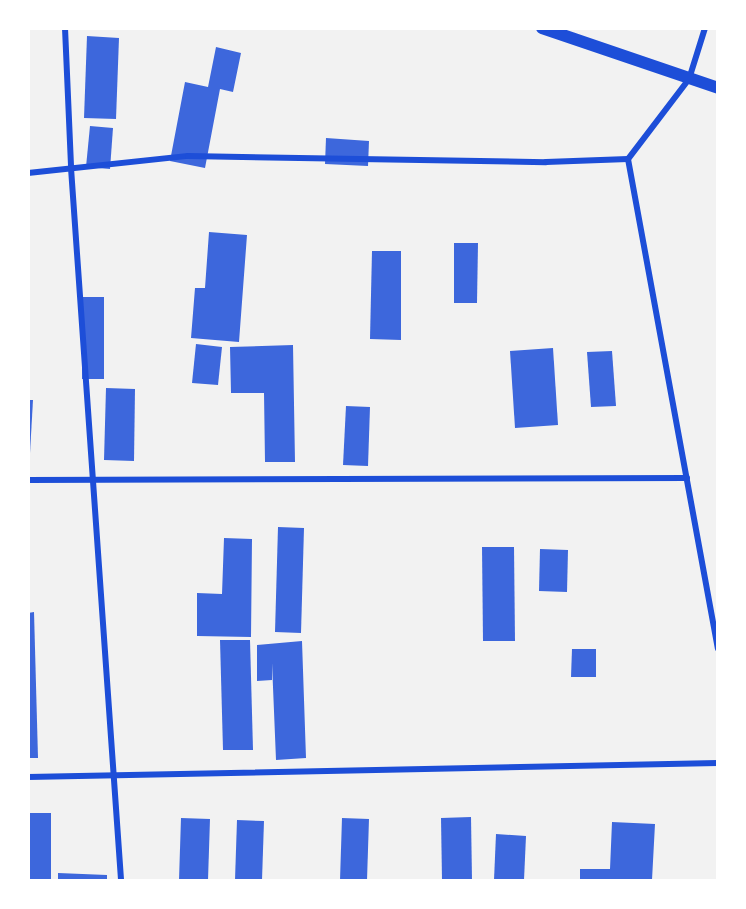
<!DOCTYPE html>
<style>
body{margin:0}
#map{position:relative;width:746px;height:909px;overflow:hidden;background:#f2f2f2;font-family:"Asap Condensed",sans-serif}
div>[style]{position:absolute}
.building>*{inset:0;background:#3d67dc}
.minor>*{height:6px;margin:-3px;padding:0 3px;transform-origin:3px;border-radius:3px;background:#1d4ed8}
.secondary>*{height:12px;margin:-6px;padding:0 6px;transform-origin:6px;border-radius:6px;background:#1d4ed8}
span{translate:-50% -50%;white-space:nowrap;text-align:center;line-height:1.15;-webkit-text-stroke:6px #fff;paint-order:stroke}
.frame{position:absolute;inset:0;border:30px solid #fff;pointer-events:none}
</style>
<div id="map">
<div class="building">
<div style="clip-path:polygon(87px 36px,119px 38px,116px 119px,84px 118px)"></div>
<div style="clip-path:polygon(216px 47px,241px 53px,233px 92px,220px 89px,205px 168px,170px 161px,185px 82px,208px 87px)"></div>
<div style="clip-path:polygon(90px 126px,113px 128px,110px 169px,86px 167px)"></div>
<div style="clip-path:polygon(326px 138px,369px 141px,368px 166px,325px 164px)"></div>
<div style="clip-path:polygon(209px 232px,247px 235px,239px 342px,191px 338px,195px 288px,205px 288px)"></div>
<div style="clip-path:polygon(454px 243px,478px 243px,477px 303px,454px 303px)"></div>
<div style="clip-path:polygon(372px 251px,401px 251px,401px 340px,370px 339px)"></div>
<div style="clip-path:polygon(82px 297px,104px 297px,104px 379px,82px 379px)"></div>
<div style="clip-path:polygon(196px 344px,222px 347px,218px 385px,192px 383px)"></div>
<div style="clip-path:polygon(293px 345px,295px 462px,265px 462px,264px 393px,231px 393px,230px 347px)"></div>
<div style="clip-path:polygon(553px 348px,558px 425px,515px 428px,510px 351px)"></div>
<div style="clip-path:polygon(612px 351px,616px 406px,591px 407px,587px 352px)"></div>
<div style="clip-path:polygon(106px 388px,135px 389px,134px 461px,104px 460px)"></div>
<div style="clip-path:polygon(28px 400px,33px 400px,30px 453px,28px 453px)"></div>
<div style="clip-path:polygon(346px 406px,370px 407px,368px 466px,343px 465px)"></div>
<div style="clip-path:polygon(278px 527px,304px 528px,301px 633px,275px 632px)"></div>
<div style="clip-path:polygon(224px 538px,252px 539px,251px 637px,197px 636px,197px 593px,222px 594px)"></div>
<div style="clip-path:polygon(482px 547px,514px 547px,515px 641px,483px 641px)"></div>
<div style="clip-path:polygon(540px 549px,568px 550px,567px 592px,539px 591px)"></div>
<div style="clip-path:polygon(34px 612px,38px 758px,28px 758px,28px 613px)"></div>
<div style="clip-path:polygon(220px 640px,250px 640px,253px 750px,223px 750px)"></div>
<div style="clip-path:polygon(302px 641px,306px 758px,276px 760px,272px 663px,272px 680px,257px 681px,257px 645px)"></div>
<div style="clip-path:polygon(572px 649px,596px 649px,596px 677px,571px 677px)"></div>
<div style="clip-path:polygon(28px 813px,51px 813px,51px 880px,28px 880px)"></div>
<div style="clip-path:polygon(471px 817px,472px 880px,442px 880px,441px 818px)"></div>
<div style="clip-path:polygon(181px 818px,210px 819px,208px 880px,179px 880px)"></div>
<div style="clip-path:polygon(342px 818px,369px 819px,367px 880px,340px 880px)"></div>
<div style="clip-path:polygon(237px 820px,264px 821px,262px 880px,235px 880px)"></div>
<div style="clip-path:polygon(612px 822px,655px 824px,652px 880px,580px 880px,580px 869px,610px 869px)"></div>
<div style="clip-path:polygon(496px 834px,526px 836px,524px 880px,494px 880px)"></div>
<div style="clip-path:polygon(58px 873px,107px 875px,107px 880px,58px 880px)"></div>
</div>
<div class="minor">
<div style="left:65px;top:28px;width:140px;rotate:87.5deg"></div>
<div style="left:71px;top:168px;width:714px;rotate:85.98deg"></div>
<div style="left:705px;top:28px;width:53px;rotate:107.4deg"></div>
<div style="left:689px;top:79px;width:101px;rotate:127.3deg"></div>
<div style="left:628px;top:159px;width:498px;rotate:79.6deg"></div>
<div style="left:28px;top:173px;width:161px;rotate:-6.1deg"></div>
<div style="left:188px;top:156px;width:358px;rotate:1deg"></div>
<div style="left:546px;top:162px;width:82px;rotate:-2.1deg"></div>
<div style="left:28px;top:480px;width:659px;rotate:-0.17deg"></div>
<div style="left:28px;top:777px;width:690px;rotate:-1.16deg"></div>
</div>
<div class="secondary">
<div style="left:542px;top:28px;width:186px;rotate:18.8deg"></div>
</div>
<div class="frame"></div>
</div>
